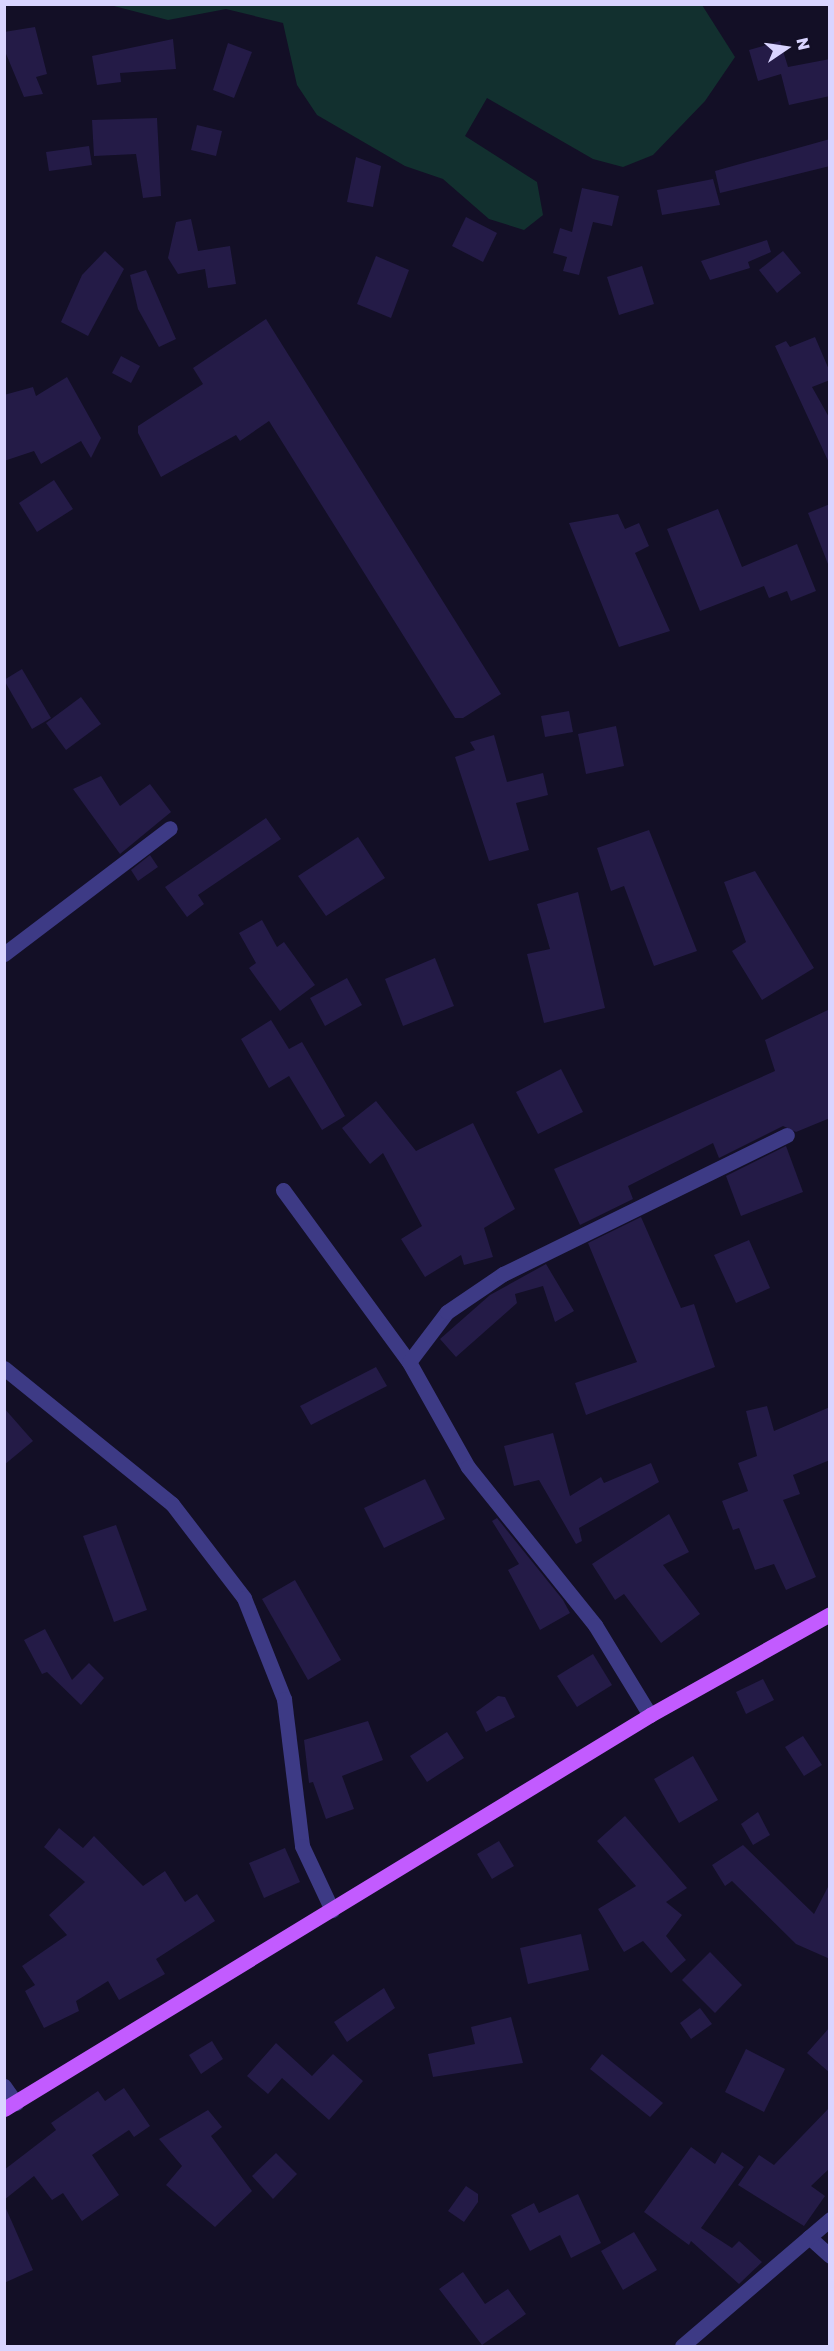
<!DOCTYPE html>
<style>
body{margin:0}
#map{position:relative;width:834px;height:2351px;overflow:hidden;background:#130f26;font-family:"Golos Text",sans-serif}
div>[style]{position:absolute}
.green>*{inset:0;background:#12302f}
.building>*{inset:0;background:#241b47}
.minor>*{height:15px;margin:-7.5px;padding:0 7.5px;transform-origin:7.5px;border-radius:7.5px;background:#3d3a85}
.major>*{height:15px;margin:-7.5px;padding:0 7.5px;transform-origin:7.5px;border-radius:7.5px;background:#c25bff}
span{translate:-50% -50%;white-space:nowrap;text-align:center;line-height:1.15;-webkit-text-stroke:6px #130f26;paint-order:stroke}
.frame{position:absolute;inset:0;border:6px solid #d9d4ff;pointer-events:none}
.north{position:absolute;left:756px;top:18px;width:60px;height:60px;-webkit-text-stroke:4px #130f26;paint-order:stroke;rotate:77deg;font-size:16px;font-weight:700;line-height:24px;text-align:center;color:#d9d4ff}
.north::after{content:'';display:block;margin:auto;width:21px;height:27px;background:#d9d4ff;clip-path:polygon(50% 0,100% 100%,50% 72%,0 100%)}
</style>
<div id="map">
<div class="green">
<div style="clip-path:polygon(110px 5px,702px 5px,735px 57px,705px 101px,653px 155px,623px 167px,593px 159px,487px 98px,465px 136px,537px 182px,543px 215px,524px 230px,489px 219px,443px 179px,405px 166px,317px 115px,297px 85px,283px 23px,226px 9px,168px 20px)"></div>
</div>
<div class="building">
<div style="clip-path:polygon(35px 27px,47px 74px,36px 77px,43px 94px,24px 97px,4px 49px,4px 32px)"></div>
<div style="clip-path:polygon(173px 39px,176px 69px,120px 73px,121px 82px,97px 85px,92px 56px)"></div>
<div style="clip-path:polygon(780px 41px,788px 67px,830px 59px,830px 96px,789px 105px,781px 74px,758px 81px,749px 50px)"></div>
<div style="clip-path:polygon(228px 43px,252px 52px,234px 98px,213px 90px)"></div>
<div style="clip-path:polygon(157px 118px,161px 196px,143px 198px,136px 154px,94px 156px,92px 120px)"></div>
<div style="clip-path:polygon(197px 125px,222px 131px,216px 156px,191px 150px)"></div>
<div style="clip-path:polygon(830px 139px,830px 166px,720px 193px,715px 171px)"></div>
<div style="clip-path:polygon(89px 146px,92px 165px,49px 171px,46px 152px)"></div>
<div style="clip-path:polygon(356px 157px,381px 166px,373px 207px,347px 202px)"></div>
<div style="clip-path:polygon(713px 179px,720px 205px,662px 215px,657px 190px)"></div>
<div style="clip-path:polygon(582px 188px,619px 196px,612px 226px,593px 222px,579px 275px,563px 271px,567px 257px,553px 253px,560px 228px,572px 232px)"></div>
<div style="clip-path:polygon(466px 217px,497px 233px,483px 262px,452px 246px)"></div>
<div style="clip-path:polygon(191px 219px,198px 251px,230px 246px,236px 284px,208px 288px,205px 269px,178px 274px,168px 258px,176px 222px)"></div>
<div style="clip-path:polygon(767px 240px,771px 252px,748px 262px,750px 268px,710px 280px,701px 261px)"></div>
<div style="clip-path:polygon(105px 251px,124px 269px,88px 336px,61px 322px,82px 275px)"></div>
<div style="clip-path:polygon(783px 251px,801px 273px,777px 293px,759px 270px)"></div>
<div style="clip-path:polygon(376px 256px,409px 270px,391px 318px,357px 304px)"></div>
<div style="clip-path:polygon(642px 266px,654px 304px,619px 315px,607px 277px)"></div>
<div style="clip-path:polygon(146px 270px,176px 339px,159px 347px,138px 309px,130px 275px)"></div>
<div style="clip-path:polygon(266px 319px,501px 694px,463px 718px,455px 718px,269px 421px,240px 441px,236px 435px,161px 477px,138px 433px,138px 426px,203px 384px,193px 368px)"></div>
<div style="clip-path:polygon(815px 337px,830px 372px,830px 380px,812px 387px,830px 419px,830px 465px,775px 346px,786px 341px,790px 347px)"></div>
<div style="clip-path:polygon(121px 356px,140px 366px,131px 383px,112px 373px)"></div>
<div style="clip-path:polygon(67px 377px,101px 438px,91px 458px,81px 441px,41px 464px,34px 451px,4px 461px,4px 395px,33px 387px,36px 396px)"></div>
<div style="clip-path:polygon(54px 480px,73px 509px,37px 532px,19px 503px)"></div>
<div style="clip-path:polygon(830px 504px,830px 564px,828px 564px,808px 513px)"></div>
<div style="clip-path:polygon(718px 509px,742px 567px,797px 544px,816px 591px,791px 601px,787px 591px,769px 598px,764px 586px,700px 611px,667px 529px)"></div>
<div style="clip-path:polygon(618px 514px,625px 529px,639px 523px,649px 546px,635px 553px,670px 631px,619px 647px,569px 523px)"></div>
<div style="clip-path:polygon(22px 669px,51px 718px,32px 729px,4px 680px)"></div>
<div style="clip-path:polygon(81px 697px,101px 724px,66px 750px,46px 723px)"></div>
<div style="clip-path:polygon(569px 711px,573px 732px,545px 737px,541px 716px)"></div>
<div style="clip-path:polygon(616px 726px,624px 766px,586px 774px,578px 734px)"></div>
<div style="clip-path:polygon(494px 735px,507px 782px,543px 773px,548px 795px,516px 803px,529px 850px,489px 861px,455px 757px,475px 750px,470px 742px)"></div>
<div style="clip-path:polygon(101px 776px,120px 806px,150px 784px,171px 812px,120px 854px,73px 789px)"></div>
<div style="clip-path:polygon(266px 818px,281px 839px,198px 895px,204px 904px,187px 917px,165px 887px)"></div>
<div style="clip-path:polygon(649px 830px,697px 951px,654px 966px,624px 886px,611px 891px,597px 848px)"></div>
<div style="clip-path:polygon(358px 837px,385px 878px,326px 916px,298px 876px)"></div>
<div style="clip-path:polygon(150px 855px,158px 867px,138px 881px,131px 870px)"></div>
<div style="clip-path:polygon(755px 871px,814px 968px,762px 1000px,732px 951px,746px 942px,724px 882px)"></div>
<div style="clip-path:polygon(578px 892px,605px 1008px,544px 1023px,527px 954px,550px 949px,537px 904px)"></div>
<div style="clip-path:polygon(262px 920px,277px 947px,284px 942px,315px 985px,280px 1011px,249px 968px,256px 963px,239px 933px)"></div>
<div style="clip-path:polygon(435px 958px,454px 1006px,403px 1026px,385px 979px)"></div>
<div style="clip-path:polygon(347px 978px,362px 1005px,325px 1026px,310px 998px)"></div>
<div style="clip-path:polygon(830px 1009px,830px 1118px,796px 1132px,783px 1126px,719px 1158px,713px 1143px,628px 1186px,633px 1199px,580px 1225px,554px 1169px,775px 1071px,765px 1040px)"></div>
<div style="clip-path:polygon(271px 1020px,289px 1049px,302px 1042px,345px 1116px,322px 1130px,289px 1076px,269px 1088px,241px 1039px)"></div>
<div style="clip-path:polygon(561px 1069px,583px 1112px,538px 1134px,516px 1092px)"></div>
<div style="clip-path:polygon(376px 1101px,416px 1151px,473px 1123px,515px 1209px,484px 1228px,493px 1257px,464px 1265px,461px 1255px,425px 1277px,401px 1239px,422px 1226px,383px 1153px,370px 1164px,342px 1128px)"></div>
<div style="clip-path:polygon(786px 1146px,803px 1192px,741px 1216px,726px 1176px)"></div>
<div style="clip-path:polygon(641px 1217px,681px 1308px,694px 1304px,715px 1367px,586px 1415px,575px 1383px,637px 1362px,588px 1243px)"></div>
<div style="clip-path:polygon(749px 1240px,770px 1288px,736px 1303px,714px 1255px)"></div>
<div style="clip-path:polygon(546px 1264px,574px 1311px,555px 1322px,543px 1286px,515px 1294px,517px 1303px,456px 1357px,440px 1339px,490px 1295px)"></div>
<div style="clip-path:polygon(376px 1367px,387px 1386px,311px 1425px,300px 1406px)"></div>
<div style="clip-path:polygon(767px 1406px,774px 1431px,830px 1407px,830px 1460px,793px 1475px,800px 1494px,783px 1500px,816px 1577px,786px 1590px,774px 1564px,755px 1570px,739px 1528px,733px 1530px,722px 1501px,748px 1491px,738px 1463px,757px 1456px,746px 1411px)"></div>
<div style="clip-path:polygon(4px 1408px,33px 1441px,4px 1465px)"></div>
<div style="clip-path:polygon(553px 1433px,570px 1496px,601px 1477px,604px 1483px,651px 1463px,659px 1482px,579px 1528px,582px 1541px,576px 1544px,539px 1480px,514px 1486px,504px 1446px)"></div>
<div style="clip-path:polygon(425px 1479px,445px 1519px,384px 1548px,364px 1508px)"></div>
<div style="clip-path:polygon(669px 1514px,689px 1552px,663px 1565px,700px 1614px,661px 1643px,624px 1594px,615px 1600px,592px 1564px)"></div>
<div style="clip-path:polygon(497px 1518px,563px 1600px,570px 1613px,540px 1630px,508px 1570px,519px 1564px,492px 1521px)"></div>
<div style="clip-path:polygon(116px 1525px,147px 1610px,114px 1622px,83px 1536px)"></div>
<div style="clip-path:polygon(295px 1580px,341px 1660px,308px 1680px,262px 1599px)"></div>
<div style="clip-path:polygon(45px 1629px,72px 1680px,89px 1663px,104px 1678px,81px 1705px,47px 1672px,42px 1674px,24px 1640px)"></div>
<div style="clip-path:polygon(593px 1654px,612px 1685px,577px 1707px,557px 1676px)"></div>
<div style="clip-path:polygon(763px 1679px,774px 1700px,746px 1714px,736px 1692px)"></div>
<div style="clip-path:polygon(498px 1696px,505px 1697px,515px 1717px,486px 1732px,476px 1712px)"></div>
<div style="clip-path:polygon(368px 1721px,383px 1760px,342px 1776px,354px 1809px,326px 1819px,313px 1782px,309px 1783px,304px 1740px)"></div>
<div style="clip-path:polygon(447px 1732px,464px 1758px,427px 1782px,410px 1756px)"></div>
<div style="clip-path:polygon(803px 1736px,822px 1765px,804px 1776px,785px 1747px)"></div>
<div style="clip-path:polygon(693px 1756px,718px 1800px,679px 1823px,654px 1779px)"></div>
<div style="clip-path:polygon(758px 1812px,770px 1835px,753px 1845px,741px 1824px)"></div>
<div style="clip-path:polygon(625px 1816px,687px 1888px,666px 1902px,682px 1915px,666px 1936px,686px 1960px,671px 1973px,643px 1941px,624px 1952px,598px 1909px,636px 1886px,597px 1841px)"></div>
<div style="clip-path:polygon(59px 1828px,83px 1848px,94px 1836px,143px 1886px,165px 1871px,185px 1902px,197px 1894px,215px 1921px,156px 1959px,165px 1974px,119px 2000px,108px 1981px,76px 2001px,79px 2011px,44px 2028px,25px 1991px,35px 1985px,22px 1966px,67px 1935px,49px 1915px,85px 1882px,44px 1847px)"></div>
<div style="clip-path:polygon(499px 1841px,514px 1866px,492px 1879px,477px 1854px)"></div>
<div style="clip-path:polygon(743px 1845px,814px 1914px,830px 1883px,830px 1959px,796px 1944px,732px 1881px,725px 1886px,712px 1865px)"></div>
<div style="clip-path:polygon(285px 1848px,300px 1882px,264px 1898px,249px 1863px)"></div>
<div style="clip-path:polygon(581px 1934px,589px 1970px,528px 1984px,520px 1948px)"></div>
<div style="clip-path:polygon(710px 1952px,742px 1985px,715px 2013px,682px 1980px)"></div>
<div style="clip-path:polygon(384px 1988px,395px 2008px,347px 2042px,334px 2022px)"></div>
<div style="clip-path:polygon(700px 2008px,712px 2024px,691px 2039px,680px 2023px)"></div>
<div style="clip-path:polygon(511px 2017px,523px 2063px,433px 2077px,428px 2054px,475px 2044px,471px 2027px)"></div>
<div style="clip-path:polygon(830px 2027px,830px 2073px,807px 2053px)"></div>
<div style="clip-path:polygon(212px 2041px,223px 2059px,201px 2074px,189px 2055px)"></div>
<div style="clip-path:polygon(276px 2043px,312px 2076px,333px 2054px,363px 2081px,329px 2120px,282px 2078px,268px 2094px,247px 2076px)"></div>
<div style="clip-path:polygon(746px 2049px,785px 2069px,764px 2112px,725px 2092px)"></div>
<div style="clip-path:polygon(602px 2054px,663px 2103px,650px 2117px,590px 2069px)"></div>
<div style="clip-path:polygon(124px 2088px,150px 2126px,134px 2137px,129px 2130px,92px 2155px,119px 2195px,82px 2221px,63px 2193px,52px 2200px,34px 2176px,4px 2200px,4px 2170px,56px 2130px,51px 2123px,98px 2091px,105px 2101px)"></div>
<div style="clip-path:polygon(830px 2107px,830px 2168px,811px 2186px,825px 2196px,804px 2226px,738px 2185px,759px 2155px,774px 2165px)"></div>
<div style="clip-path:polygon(208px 2110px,222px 2127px,211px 2136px,252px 2191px,215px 2227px,166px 2185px,182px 2166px,159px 2139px)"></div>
<div style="clip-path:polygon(691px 2147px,715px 2164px,722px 2152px,744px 2167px,701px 2228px,732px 2248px,739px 2241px,762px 2262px,739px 2284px,691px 2241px,689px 2245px,644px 2212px)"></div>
<div style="clip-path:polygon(276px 2153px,297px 2174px,273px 2199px,252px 2176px)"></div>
<div style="clip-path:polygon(466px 2186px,478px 2194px,478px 2202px,464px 2222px,448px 2211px)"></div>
<div style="clip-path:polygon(578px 2194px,601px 2243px,571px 2258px,560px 2235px,530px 2251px,511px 2215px,534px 2203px,539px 2213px)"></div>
<div style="clip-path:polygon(4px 2204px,33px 2270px,4px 2283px)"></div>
<div style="clip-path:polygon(634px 2232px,657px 2270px,623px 2290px,601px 2251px)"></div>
<div style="clip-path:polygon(463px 2272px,485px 2304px,508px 2289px,526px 2314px,482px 2345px,439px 2289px)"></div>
</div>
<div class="minor">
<div style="left:4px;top:954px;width:208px;rotate:-37.2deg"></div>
<div style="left:283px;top:1190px;width:213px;rotate:53.8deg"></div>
<div style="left:409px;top:1362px;width:120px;rotate:60.7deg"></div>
<div style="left:468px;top:1467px;width:203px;rotate:51.2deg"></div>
<div style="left:595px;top:1625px;width:105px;rotate:58.6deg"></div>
<div style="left:409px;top:1362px;width:63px;rotate:-52.8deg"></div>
<div style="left:447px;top:1312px;width:68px;rotate:-34.2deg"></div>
<div style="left:503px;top:1274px;width:316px;rotate:-26.1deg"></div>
<div style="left:4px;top:1368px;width:216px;rotate:39deg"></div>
<div style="left:172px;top:1504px;width:118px;rotate:52.5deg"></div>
<div style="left:244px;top:1598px;width:109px;rotate:68.4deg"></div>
<div style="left:284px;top:1699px;width:148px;rotate:83deg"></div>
<div style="left:302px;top:1846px;width:71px;rotate:64.9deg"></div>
<div style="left:4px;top:2086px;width:21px;rotate:55deg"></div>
<div style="left:809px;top:2237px;width:28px;rotate:42deg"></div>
<div style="left:682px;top:2346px;width:195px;rotate:-40.6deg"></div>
</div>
<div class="major">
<div style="left:4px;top:2109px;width:757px;rotate:-31.38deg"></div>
<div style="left:650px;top:1715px;width:206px;rotate:-29.3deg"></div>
</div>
<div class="frame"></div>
<div class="north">N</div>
</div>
